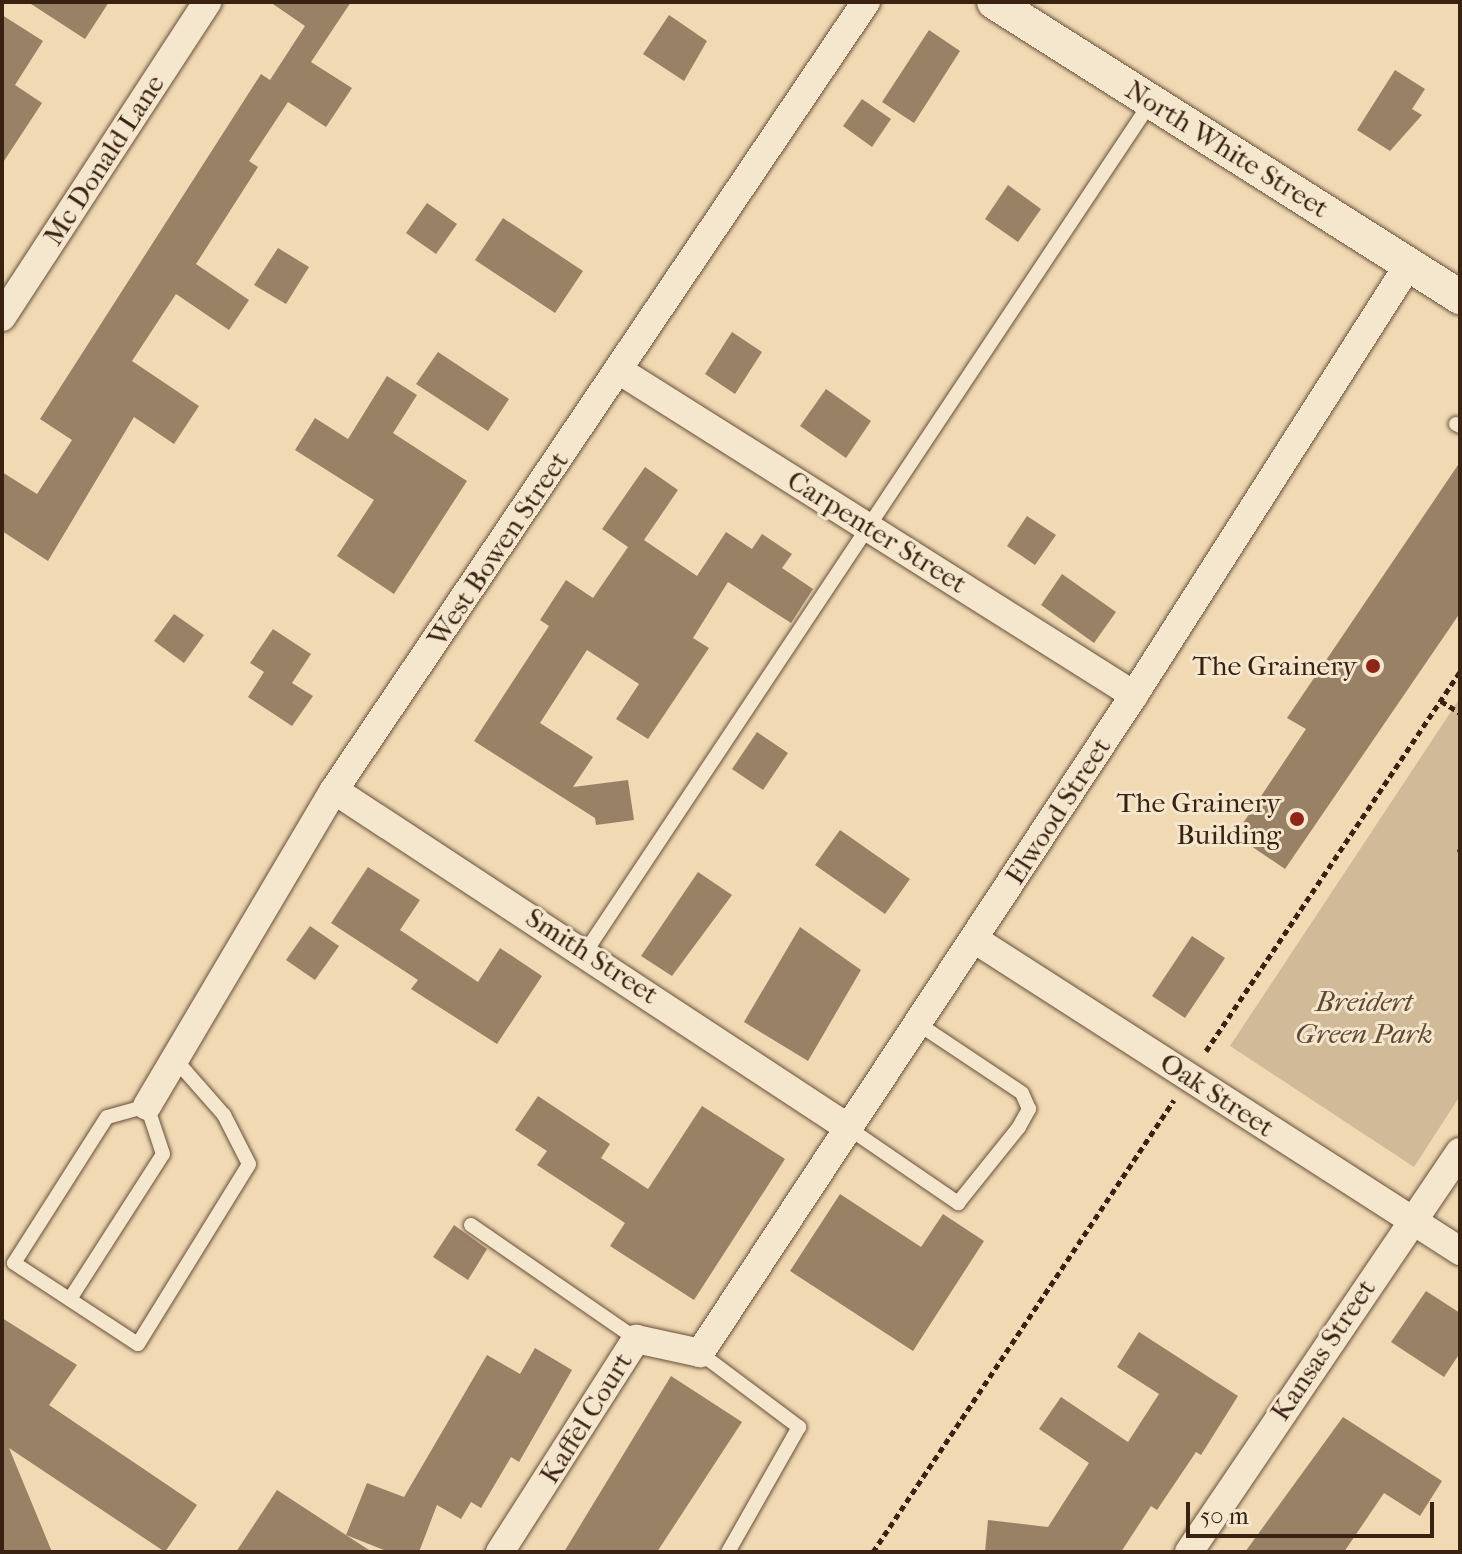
<!DOCTYPE html>
<style>
body{margin:0}
#map{position:relative;width:1462px;height:1554px;overflow:hidden;background:#f0d9b3;font-family:"IM FELL French Canon",serif}
div>[style]{position:absolute}
.green>*{inset:0;background:#d1ba98}
.building>*{inset:0;background:#998166}
.path>*{height:5px;margin-top:-2.5px;transform-origin:0;background:repeating-linear-gradient(90deg,#3a2212 0 6px,transparent 0 10px)}
.roads{filter:drop-shadow(0 0 2px #68503a) drop-shadow(0 0 2px #68503a)}
.service>*{height:14px;margin:-7px;padding:0 7px;transform-origin:7px;border-radius:7px;background:#f5e6ce}
.minor>*{height:28px;margin:-14px;padding:0 14px;transform-origin:14px;border-radius:14px;background:#f5e6ce}
.tertiary>*{height:34px;margin:-17px;padding:0 17px;transform-origin:17px;border-radius:17px;background:#f5e6ce}
.dots>*{width:22px;height:22px;translate:-50% -50%;box-sizing:border-box;border:4px solid #f5e6ce;border-radius:50%}
span{translate:-50% -50%;white-space:nowrap;text-align:center;line-height:1.15;-webkit-text-stroke:6px #f5e6ce;paint-order:stroke}
.street-label{font-size:28px;color:#3a2212}
.poi-label{font-size:28px;color:#3a2212}
.right{translate:-100% -50%;text-align:right}
.park-label{font-size:28px;color:#604834;font-style:italic}
.frame{position:absolute;inset:0;border:4px solid #3a2212;pointer-events:none}
.scale{position:absolute;left:1186px;top:1502px;width:248px;height:36px;box-sizing:border-box;border:4px solid #3a2212;border-top:0;padding-left:10px;font-size:24px;line-height:28px;white-space:nowrap;color:#3a2212;-webkit-text-stroke:6px #f5e6ce;paint-order:stroke}
</style>
<div id="map">
<div class="green">
<div style="clip-path:polygon(1460px 698px,1460px 1096px,1414px 1167px,1230px 1046px)"></div>
</div>
<div class="building">
<div style="clip-path:polygon(28px 2px,109px 2px,85px 39px)"></div>
<div style="clip-path:polygon(270px 2px,351px 2px,311px 62px,352px 88px,326px 127px,288px 102px,249px 161px,258px 167px,196px 264px,249px 300px,229px 330px,176px 294px,132px 361px,199px 406px,174px 444px,134px 417px,48px 561px,2px 531px,2px 472px,37px 494px,72px 440px,40px 419px,261px 74px,270px 80px,305px 26px)"></div>
<div style="clip-path:polygon(2px 15px,43px 41px,15px 85px,42px 103px,2px 164px)"></div>
<div style="clip-path:polygon(669px 15px,707px 41px,684px 81px,643px 54px)"></div>
<div style="clip-path:polygon(929px 30px,960px 51px,914px 123px,882px 102px)"></div>
<div style="clip-path:polygon(1395px 70px,1425px 89px,1412px 109px,1422px 115px,1390px 151px,1357px 130px)"></div>
<div style="clip-path:polygon(862px 99px,891px 119px,872px 147px,843px 126px)"></div>
<div style="clip-path:polygon(1008px 185px,1041px 209px,1018px 242px,985px 219px)"></div>
<div style="clip-path:polygon(427px 203px,457px 224px,436px 254px,406px 233px)"></div>
<div style="clip-path:polygon(503px 218px,583px 271px,555px 313px,475px 260px)"></div>
<div style="clip-path:polygon(278px 248px,309px 267px,286px 304px,254px 285px)"></div>
<div style="clip-path:polygon(732px 332px,762px 352px,735px 394px,705px 374px)"></div>
<div style="clip-path:polygon(438px 352px,509px 399px,488px 431px,416px 384px)"></div>
<div style="clip-path:polygon(387px 376px,417px 395px,393px 433px,467px 481px,394px 594px,337px 556px,374px 500px,295px 450px,315px 418px,348px 439px)"></div>
<div style="clip-path:polygon(826px 389px,871px 421px,846px 458px,800px 426px)"></div>
<div style="clip-path:polygon(1460px 462px,1460px 613px,1285px 869px,1235px 835px,1306px 729px,1287px 718px)"></div>
<div style="clip-path:polygon(645px 467px,678px 490px,644px 540px,697px 576px,726px 532px,752px 549px,762px 534px,792px 554px,782px 568px,813px 589px,791px 623px,728px 582px,693px 638px,709px 648px,648px 739px,616px 719px,639px 684px,587px 650px,540px 723px,593px 757px,573px 787px,628px 780px,634px 820px,596px 825px,595px 818px,474px 741px,549px 626px,540px 620px,566px 580px,593px 598px,628px 547px,602px 529px)"></div>
<div style="clip-path:polygon(1027px 516px,1056px 535px,1035px 565px,1007px 546px)"></div>
<div style="clip-path:polygon(1062px 574px,1116px 612px,1094px 643px,1041px 605px)"></div>
<div style="clip-path:polygon(174px 614px,204px 635px,184px 663px,154px 641px)"></div>
<div style="clip-path:polygon(273px 629px,311px 654px,292px 683px,313px 696px,292px 726px,248px 697px,264px 672px,250px 663px)"></div>
<div style="clip-path:polygon(757px 732px,788px 753px,763px 790px,732px 769px)"></div>
<div style="clip-path:polygon(840px 830px,910px 879px,885px 914px,815px 865px)"></div>
<div style="clip-path:polygon(368px 867px,420px 900px,400px 930px,478px 982px,500px 948px,542px 976px,497px 1044px,411px 989px,418px 980px,331px 923px)"></div>
<div style="clip-path:polygon(698px 872px,732px 895px,672px 976px,641px 956px)"></div>
<div style="clip-path:polygon(310px 926px,339px 946px,315px 980px,286px 960px)"></div>
<div style="clip-path:polygon(800px 927px,861px 970px,808px 1061px,744px 1022px)"></div>
<div style="clip-path:polygon(1192px 936px,1225px 958px,1185px 1018px,1152px 996px)"></div>
<div style="clip-path:polygon(538px 1096px,610px 1144px,601px 1158px,648px 1189px,702px 1106px,785px 1159px,694px 1300px,610px 1246px,625px 1223px,537px 1165px,547px 1151px,515px 1130px)"></div>
<div style="clip-path:polygon(840px 1194px,921px 1247px,943px 1214px,984px 1241px,913px 1351px,790px 1271px)"></div>
<div style="clip-path:polygon(454px 1225px,487px 1249px,468px 1280px,433px 1257px)"></div>
<div style="clip-path:polygon(1426px 1291px,1460px 1313px,1460px 1353px,1444px 1377px,1391px 1342px)"></div>
<div style="clip-path:polygon(2px 1318px,77px 1365px,49px 1405px,197px 1505px,165px 1552px,9px 1448px,52px 1552px,2px 1552px)"></div>
<div style="clip-path:polygon(1139px 1332px,1238px 1396px,1201px 1455px,1196px 1452px,1157px 1510px,1151px 1506px,1121px 1552px,985px 1552px,988px 1520px,1048px 1527px,1089px 1463px,1039px 1429px,1061px 1397px,1128px 1442px,1159px 1394px,1117px 1367px)"></div>
<div style="clip-path:polygon(535px 1348px,572px 1370px,519px 1462px,511px 1457px,481px 1508px,471px 1502px,461px 1519px,437px 1505px,419px 1552px,389px 1552px,346px 1535px,367px 1483px,404px 1497px,487px 1355px,520px 1374px)"></div>
<div style="clip-path:polygon(671px 1376px,742px 1422px,657px 1552px,564px 1552px)"></div>
<div style="clip-path:polygon(1343px 1417px,1442px 1481px,1420px 1516px,1384px 1493px,1344px 1552px,1245px 1552px)"></div>
<div style="clip-path:polygon(277px 1490px,372px 1552px,236px 1552px)"></div>
</div>
<div class="path">
<div style="left:1441px;top:701px;width:22px;rotate:32deg"></div>
<div style="left:1459px;top:852px;width:2px;rotate:-63deg"></div>
<div style="left:1206px;top:1051px;width:456px;rotate:-56.2deg"></div>
<div style="left:873px;top:1552px;width:543px;rotate:-56.34deg"></div>
</div>
<div class="roads">
<div class="service">
<div style="left:1456px;top:424px;width:4px;rotate:27deg"></div>
<div style="left:586px;top:951px;width:1020px;rotate:-56.36deg"></div>
<div style="left:847px;top:1127px;width:135px;rotate:34.4deg"></div>
<div style="left:958px;top:1203px;width:97px;rotate:-51.2deg"></div>
<div style="left:1019px;top:1127px;width:21px;rotate:-61deg"></div>
<div style="left:1029px;top:1109px;width:17px;rotate:-114deg"></div>
<div style="left:1022px;top:1093px;width:126px;rotate:-146.3deg"></div>
<div style="left:471px;top:1225px;width:201px;rotate:34.6deg"></div>
<div style="left:70px;top:1299px;width:172px;rotate:-57.3deg"></div>
<div style="left:163px;top:1154px;width:51px;rotate:-108.4deg"></div>
<div style="left:147px;top:1106px;width:41px;rotate:164.6deg"></div>
<div style="left:107px;top:1117px;width:173px;rotate:122.5deg"></div>
<div style="left:14px;top:1263px;width:148px;rotate:33.2deg"></div>
<div style="left:138px;top:1344px;width:211px;rotate:-58.3deg"></div>
<div style="left:249px;top:1164px;width:55px;rotate:-117deg"></div>
<div style="left:224px;top:1115px;width:76px;rotate:-131.3deg"></div>
<div style="left:700px;top:1353px;width:124px;rotate:36.8deg"></div>
<div style="left:799px;top:1427px;width:144px;rotate:119.6deg"></div>
</div>
<div class="minor">
<div style="left:2px;top:317px;width:376px;rotate:-56.9deg"></div>
<div style="left:620px;top:371px;width:608px;rotate:32.23deg"></div>
<div style="left:334px;top:790px;width:614px;rotate:33.3deg"></div>
<div style="left:974px;top:939px;width:578px;rotate:32.7deg"></div>
<div style="left:147px;top:1106px;width:367px;rotate:-59.4deg"></div>
<div style="left:334px;top:790px;width:951px;rotate:-55.98deg"></div>
<div style="left:500px;top:1552px;width:253px;rotate:-57.4deg"></div>
<div style="left:636px;top:1339px;width:66px;rotate:12.3deg"></div>
<div style="left:700px;top:1353px;width:788px;rotate:-56.59deg"></div>
<div style="left:1134px;top:695px;width:511px;rotate:-57.46deg"></div>
<div style="left:1189px;top:1552px;width:483px;rotate:-55.9deg"></div>
</div>
<div class="tertiary">
<div style="left:994px;top:2px;width:552px;rotate:32.34deg"></div>
</div>
</div>
<div class="dots">
<div style="left:1373px;top:666px;background:#8f2418"></div>
<div style="left:1297px;top:819px;background:#8f2418"></div>
</div>
<div class="street-label">
<span style="left:1227px;top:149px;rotate:32deg">North White Street</span>
<span style="left:104px;top:160px;rotate:-57deg">Mc Donald Lane</span>
<span style="left:877px;top:532px;rotate:32deg">Carpenter Street</span>
<span style="left:498px;top:549px;rotate:-56deg">West Bowen Street</span>
<span style="left:1058px;top:811px;rotate:-57deg">Elwood Street</span>
<span style="left:592px;top:956px;rotate:33deg">Smith Street</span>
<span style="left:1217px;top:1095px;rotate:33deg">Oak Street</span>
<span style="left:1323px;top:1350px;rotate:-56deg">Kansas Street</span>
<span style="left:586px;top:1418px;rotate:-58deg">Kaffel Court</span>
</div>
<div class="poi-label">
<span class="right" style="left:1357px;top:666px">The Grainery</span>
<span class="right" style="left:1281px;top:819px">The Grainery<br>Building</span>
</div>
<div class="park-label">
<span style="left:1364px;top:1018px">Breidert<br>Green Park</span>
</div>
<div class="frame"></div>
<div class="scale">50 m</div>
</div>
